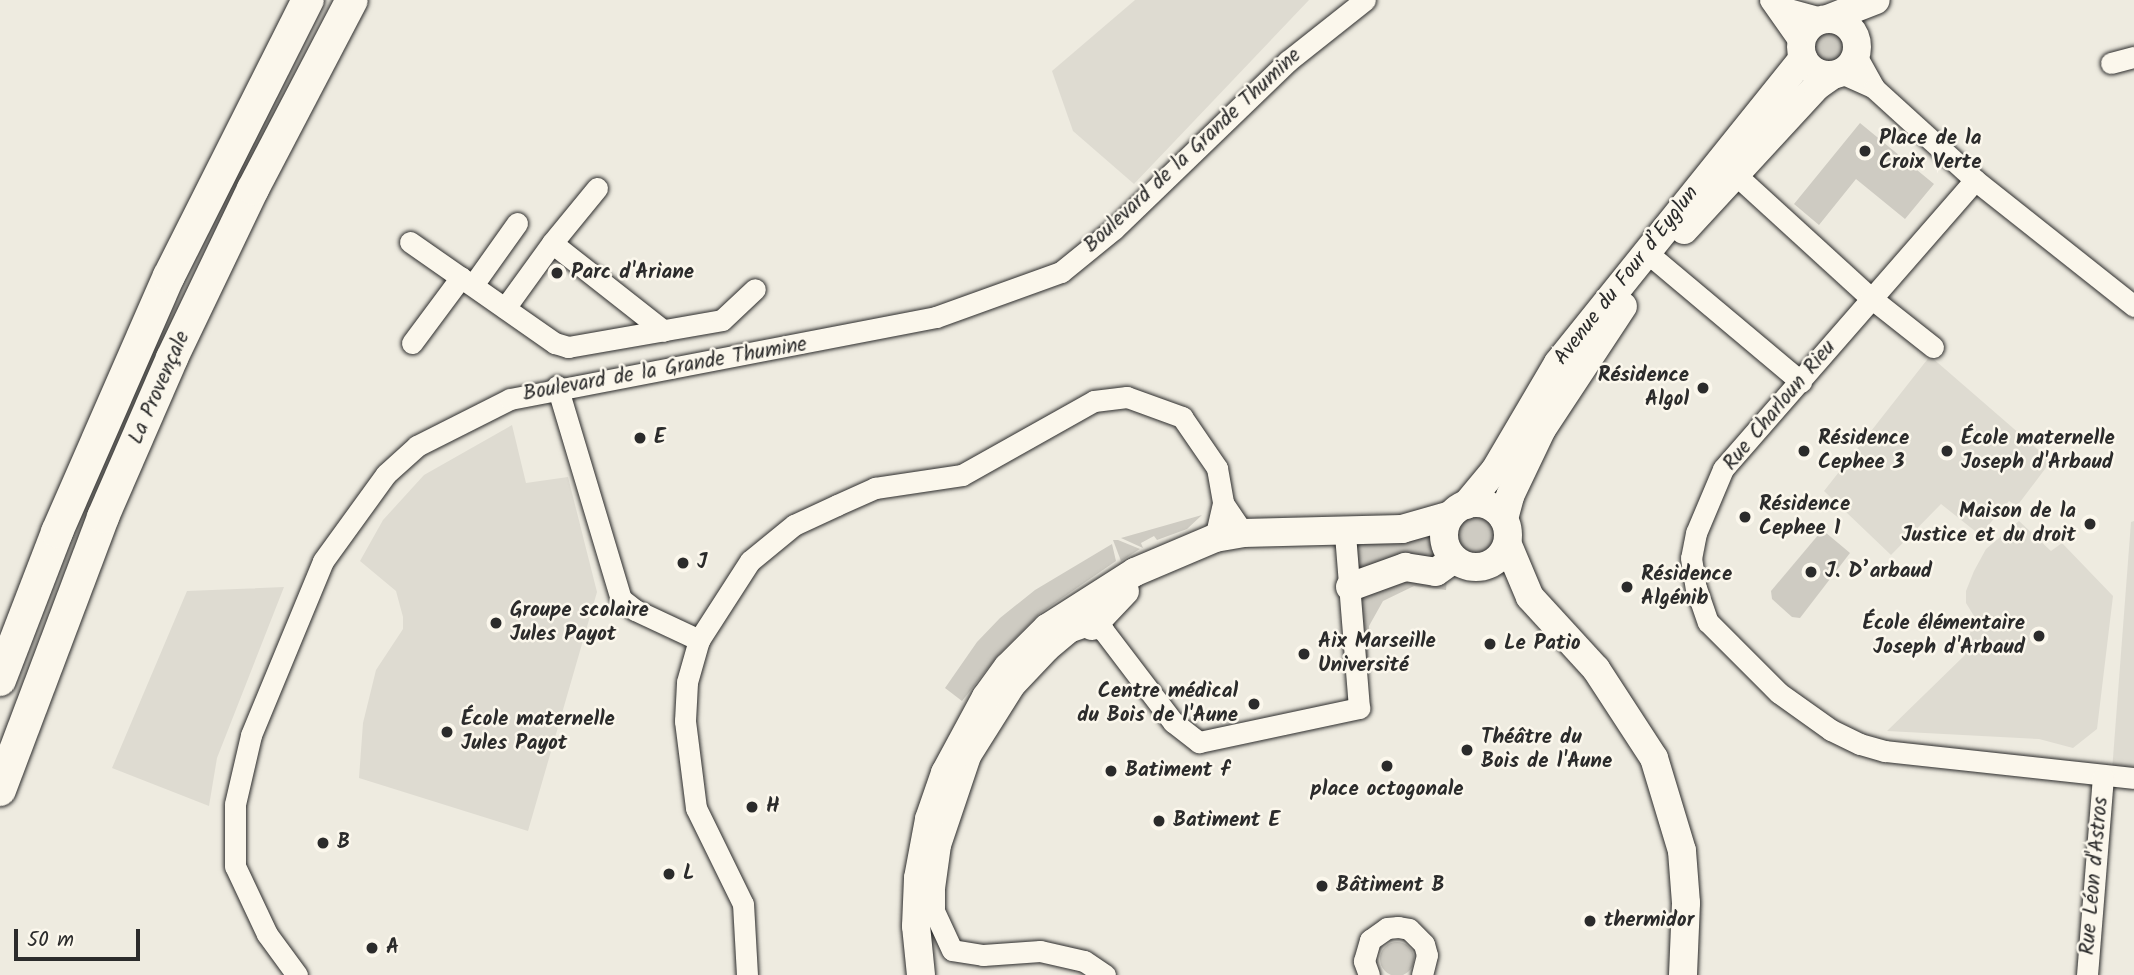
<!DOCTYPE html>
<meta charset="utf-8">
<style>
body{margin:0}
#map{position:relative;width:2134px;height:975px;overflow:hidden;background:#eeebe0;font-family:Kalam,sans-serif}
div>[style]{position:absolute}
.built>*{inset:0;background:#dedbd1}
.green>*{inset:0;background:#cecbc2}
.round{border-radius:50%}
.roads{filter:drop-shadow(0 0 2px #2b2b2b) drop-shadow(0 0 2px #2b2b2b)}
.minor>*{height:21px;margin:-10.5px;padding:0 10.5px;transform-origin:10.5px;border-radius:10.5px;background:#fbf7ec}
.major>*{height:28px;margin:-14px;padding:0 14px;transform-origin:14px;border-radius:14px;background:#fbf7ec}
.major>.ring{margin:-14px;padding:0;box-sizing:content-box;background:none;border:28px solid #fbf7ec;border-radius:50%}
.highway>*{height:32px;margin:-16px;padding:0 16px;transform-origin:16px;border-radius:16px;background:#fbf7ec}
.dots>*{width:19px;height:19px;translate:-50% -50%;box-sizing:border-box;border:4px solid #fbf7ec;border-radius:50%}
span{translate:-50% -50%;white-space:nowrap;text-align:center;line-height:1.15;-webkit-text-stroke:5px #fbf7ec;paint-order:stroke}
.poi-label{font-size:21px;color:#2b2b2b;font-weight:700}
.left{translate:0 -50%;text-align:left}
.right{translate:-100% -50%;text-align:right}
.street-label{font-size:21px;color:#2b2b2b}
.scale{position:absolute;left:14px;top:929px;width:126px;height:32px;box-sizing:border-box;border:4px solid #2b2b2b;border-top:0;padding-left:9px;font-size:21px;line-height:24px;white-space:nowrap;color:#2b2b2b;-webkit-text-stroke:5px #fbf7ec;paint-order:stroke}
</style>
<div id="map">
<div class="built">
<div style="clip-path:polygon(1135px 0,1309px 0,1134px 184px,1073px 131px,1052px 71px)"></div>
<div style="clip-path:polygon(1930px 356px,2051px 461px,2017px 506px,2009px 501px,1980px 535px,1941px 504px,1891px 555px,1824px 491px)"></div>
<div style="clip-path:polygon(512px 425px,526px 483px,568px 477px,597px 592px,528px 831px,359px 778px,363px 723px,376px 670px,403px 629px,403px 617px,396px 591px,360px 561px,383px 520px,424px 475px)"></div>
<div style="clip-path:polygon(2019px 521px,2051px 551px,2062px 543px,2113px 596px,2097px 729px,2073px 748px,2039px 739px,1887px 731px,1965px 655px,1974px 616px,1966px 603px,1966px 591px,1974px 571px,1986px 549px)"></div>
<div style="clip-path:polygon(2134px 521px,2134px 772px,2112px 771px,2131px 522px)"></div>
<div style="clip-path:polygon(284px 587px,217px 758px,209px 806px,112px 768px,187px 591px)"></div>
</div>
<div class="green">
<div class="round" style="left:1811px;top:30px;width:32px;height:32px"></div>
<div style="clip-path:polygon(1860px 123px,1934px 184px,1905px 219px,1856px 179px,1819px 225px,1794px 204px)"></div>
<div style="clip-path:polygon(1202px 515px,1187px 529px,1157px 540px,1154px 536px,1141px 543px,1143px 548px,1121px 538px)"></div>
<div class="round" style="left:1457px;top:516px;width:40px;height:40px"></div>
<div style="clip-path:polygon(1434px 531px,1442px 562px,1369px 571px,1358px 567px,1354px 559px,1353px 542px)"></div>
<div style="clip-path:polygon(1825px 532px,1850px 553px,1800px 618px,1792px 617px,1772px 599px,1771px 591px,1819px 534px)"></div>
<div style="clip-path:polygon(1113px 540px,1118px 540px,1140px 549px,1121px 561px)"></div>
<div style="clip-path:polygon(1112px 544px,1116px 561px,1039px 614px,999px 654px,962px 701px,945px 688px,977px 642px,1000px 618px,1035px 590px)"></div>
<div style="clip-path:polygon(1404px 577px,1447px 578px,1446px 590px,1414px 586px,1383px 601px,1369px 626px,1368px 666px,1363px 662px,1356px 594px)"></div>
<div class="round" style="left:1380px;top:942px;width:34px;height:34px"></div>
</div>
<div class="roads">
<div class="minor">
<div style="left:1770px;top:0;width:54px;rotate:54.8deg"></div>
<div style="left:1777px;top:6px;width:50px;rotate:15.2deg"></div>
<div style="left:1857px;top:57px;width:35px;rotate:61deg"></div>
<div style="left:2111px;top:63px;width:24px;rotate:-15deg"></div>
<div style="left:1841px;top:73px;width:36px;rotate:24deg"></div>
<div style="left:1874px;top:88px;width:137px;rotate:42.3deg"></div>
<div style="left:1975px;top:180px;width:203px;rotate:38.4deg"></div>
<div style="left:1735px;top:174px;width:184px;rotate:42.4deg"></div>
<div style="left:1871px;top:298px;width:79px;rotate:38.3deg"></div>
<div style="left:1975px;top:180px;width:383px;rotate:131.1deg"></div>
<div style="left:1723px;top:469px;width:69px;rotate:112.9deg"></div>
<div style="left:1696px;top:533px;width:25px;rotate:101deg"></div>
<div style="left:1691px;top:558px;width:30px;rotate:81deg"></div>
<div style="left:1696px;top:588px;width:36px;rotate:71deg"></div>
<div style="left:1708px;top:622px;width:100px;rotate:45deg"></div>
<div style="left:1779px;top:693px;width:64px;rotate:35.4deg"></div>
<div style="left:1831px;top:730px;width:32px;rotate:26deg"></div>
<div style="left:1860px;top:744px;width:26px;rotate:16deg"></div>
<div style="left:1885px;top:751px;width:250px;rotate:6.2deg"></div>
<div style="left:410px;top:242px;width:177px;rotate:34.9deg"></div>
<div style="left:555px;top:343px;width:14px;rotate:17deg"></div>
<div style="left:568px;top:347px;width:156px;rotate:-9.9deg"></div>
<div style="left:722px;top:320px;width:45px;rotate:-43.2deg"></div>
<div style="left:552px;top:243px;width:71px;rotate:-50.7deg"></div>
<div style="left:1657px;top:261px;width:188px;rotate:40deg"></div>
<div style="left:473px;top:285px;width:76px;rotate:-54.6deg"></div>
<div style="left:505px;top:308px;width:80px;rotate:-54.1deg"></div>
<div style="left:552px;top:243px;width:142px;rotate:38.2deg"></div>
<div style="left:412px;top:343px;width:82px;rotate:-53.4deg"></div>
<div style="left:557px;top:386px;width:222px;rotate:73.3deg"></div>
<div style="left:621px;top:599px;width:18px;rotate:38deg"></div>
<div style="left:635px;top:610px;width:71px;rotate:25.1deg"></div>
<div style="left:1215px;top:538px;width:36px;rotate:-77deg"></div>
<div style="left:1223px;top:503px;width:36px;rotate:56deg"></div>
<div style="left:297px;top:975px;width:51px;rotate:-126.2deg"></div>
<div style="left:267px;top:934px;width:75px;rotate:-115.2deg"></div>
<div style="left:235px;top:866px;width:62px;rotate:-90deg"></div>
<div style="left:235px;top:804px;width:71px;rotate:-76.9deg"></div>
<div style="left:251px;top:735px;width:188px;rotate:-67.5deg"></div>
<div style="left:323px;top:561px;width:107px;rotate:-54.1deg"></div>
<div style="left:386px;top:474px;width:42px;rotate:-42.1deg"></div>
<div style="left:417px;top:446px;width:104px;rotate:-26.8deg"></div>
<div style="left:510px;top:399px;width:434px;rotate:-10.9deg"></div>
<div style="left:936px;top:317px;width:133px;rotate:-19.8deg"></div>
<div style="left:1061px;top:272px;width:68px;rotate:-39.1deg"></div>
<div style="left:1114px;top:229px;width:242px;rotate:-44deg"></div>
<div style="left:1288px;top:61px;width:98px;rotate:-38.4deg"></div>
<div style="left:747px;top:975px;width:71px;rotate:-93.2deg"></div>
<div style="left:743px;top:904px;width:107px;rotate:-116.1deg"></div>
<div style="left:696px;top:808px;width:88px;rotate:-97.2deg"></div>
<div style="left:685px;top:721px;width:39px;rotate:-87deg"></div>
<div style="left:687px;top:682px;width:44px;rotate:-74.1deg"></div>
<div style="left:699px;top:640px;width:94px;rotate:-57.2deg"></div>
<div style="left:750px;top:561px;width:57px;rotate:-39.3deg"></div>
<div style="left:794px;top:525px;width:47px;rotate:-24.9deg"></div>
<div style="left:837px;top:505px;width:42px;rotate:-24.1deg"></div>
<div style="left:875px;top:488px;width:88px;rotate:-8.5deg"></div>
<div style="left:962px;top:475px;width:151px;rotate:-29.3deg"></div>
<div style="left:1094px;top:401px;width:33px;rotate:-7deg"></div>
<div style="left:1127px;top:397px;width:59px;rotate:20deg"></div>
<div style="left:1182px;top:417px;width:62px;rotate:55.5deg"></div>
<div style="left:1217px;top:468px;width:36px;rotate:80deg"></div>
<div style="left:1105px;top:975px;width:25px;rotate:-146deg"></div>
<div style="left:1084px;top:961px;width:45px;rotate:-167.2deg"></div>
<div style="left:1040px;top:951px;width:57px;rotate:176deg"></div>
<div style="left:983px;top:955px;width:31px;rotate:-171deg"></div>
<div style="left:952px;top:950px;width:43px;rotate:-114.8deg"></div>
<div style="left:934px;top:911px;width:23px;rotate:-90deg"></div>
<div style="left:934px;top:888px;width:43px;rotate:-82.1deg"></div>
<div style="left:940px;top:845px;width:94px;rotate:-71.4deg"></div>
<div style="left:970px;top:756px;width:83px;rotate:-57.8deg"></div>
<div style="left:1014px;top:686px;width:50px;rotate:-46.6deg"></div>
<div style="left:1048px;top:650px;width:30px;rotate:-40deg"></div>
<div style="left:1071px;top:631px;width:18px;rotate:-19deg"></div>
<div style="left:1088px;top:625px;width:16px;rotate:18deg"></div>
<div style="left:1103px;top:630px;width:116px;rotate:52.7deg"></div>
<div style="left:1173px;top:722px;width:33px;rotate:38deg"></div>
<div style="left:1199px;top:742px;width:164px;rotate:-12deg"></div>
<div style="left:1359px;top:708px;width:176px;rotate:-94.6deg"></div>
<div style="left:1369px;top:975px;width:15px;rotate:-110deg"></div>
<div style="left:1364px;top:961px;width:22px;rotate:-74deg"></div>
<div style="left:1370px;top:940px;width:21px;rotate:-35deg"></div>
<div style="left:1387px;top:928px;width:11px;rotate:-5deg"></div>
<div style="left:1398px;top:927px;width:11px;rotate:10deg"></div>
<div style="left:1409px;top:929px;width:21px;rotate:45deg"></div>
<div style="left:1424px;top:944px;width:11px;rotate:75deg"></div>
<div style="left:1427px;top:955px;width:21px;rotate:104deg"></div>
<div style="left:2087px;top:975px;width:198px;rotate:-85.4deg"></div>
</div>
<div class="major">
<div style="left:1830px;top:18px;width:49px;rotate:-21.4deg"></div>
<div class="ring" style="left:1801px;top:19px;width:28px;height:28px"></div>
<div style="left:1684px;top:230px;width:196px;rotate:-47.3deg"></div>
<div style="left:1817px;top:86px;width:19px;rotate:-35deg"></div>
<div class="ring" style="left:1444px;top:503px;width:36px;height:36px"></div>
<div style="left:1466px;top:505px;width:45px;rotate:-50.4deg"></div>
<div style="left:1495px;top:470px;width:124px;rotate:-59.5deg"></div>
<div style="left:1558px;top:363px;width:391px;rotate:-51.2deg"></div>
<div style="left:1504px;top:519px;width:24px;rotate:-75deg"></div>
<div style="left:1510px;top:496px;width:74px;rotate:-64.5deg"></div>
<div style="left:1542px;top:429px;width:147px;rotate:-56.6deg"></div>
<div style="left:1508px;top:545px;width:56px;rotate:67.1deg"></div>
<div style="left:1530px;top:597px;width:98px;rotate:47.5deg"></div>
<div style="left:1596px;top:669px;width:106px;rotate:56.9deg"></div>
<div style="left:1654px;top:758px;width:97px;rotate:73.2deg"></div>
<div style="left:1682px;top:851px;width:52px;rotate:85.6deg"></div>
<div style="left:1686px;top:903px;width:72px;rotate:92.4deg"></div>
<div style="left:1350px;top:587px;width:59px;rotate:-20deg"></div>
<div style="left:1405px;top:567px;width:31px;rotate:9deg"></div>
<div style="left:1436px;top:572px;width:22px;rotate:-36deg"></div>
<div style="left:1092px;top:626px;width:48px;rotate:-46.7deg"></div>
<div style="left:921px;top:975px;width:49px;rotate:-95.8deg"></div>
<div style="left:916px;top:926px;width:48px;rotate:-87.6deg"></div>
<div style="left:918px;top:878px;width:60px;rotate:-79.4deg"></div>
<div style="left:929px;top:819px;width:49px;rotate:-70.8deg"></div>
<div style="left:945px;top:773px;width:86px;rotate:-61.7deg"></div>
<div style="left:986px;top:697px;width:37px;rotate:-54deg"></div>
<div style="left:1008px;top:667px;width:55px;rotate:-45deg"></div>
<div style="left:1047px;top:628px;width:104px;rotate:-32.5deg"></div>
<div style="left:1135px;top:572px;width:87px;rotate:-23deg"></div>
<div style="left:1215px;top:538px;width:28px;rotate:-10deg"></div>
<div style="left:1243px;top:533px;width:159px;rotate:-1.4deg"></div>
<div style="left:1402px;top:529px;width:51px;rotate:-15.9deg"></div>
</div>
<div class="highway">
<div style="left:0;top:680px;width:159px;rotate:-68.9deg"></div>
<div style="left:57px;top:532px;width:279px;rotate:-66.4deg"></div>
<div style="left:169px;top:276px;width:309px;rotate:-63.3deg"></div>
<div style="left:0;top:790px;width:292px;rotate:-69.3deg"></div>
<div style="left:103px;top:517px;width:173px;rotate:-66.5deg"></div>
<div style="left:172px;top:358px;width:187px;rotate:-64.4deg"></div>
<div style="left:253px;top:189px;width:213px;rotate:-62.4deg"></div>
</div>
</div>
<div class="dots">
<div style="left:1865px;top:151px;background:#2b2b2b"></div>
<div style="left:557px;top:273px;background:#2b2b2b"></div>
<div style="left:1703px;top:388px;background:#2b2b2b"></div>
<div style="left:640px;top:438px;background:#2b2b2b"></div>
<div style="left:1804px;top:451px;background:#2b2b2b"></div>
<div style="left:1947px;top:451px;background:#2b2b2b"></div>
<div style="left:1745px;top:517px;background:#2b2b2b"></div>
<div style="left:2090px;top:524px;background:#2b2b2b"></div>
<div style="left:683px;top:563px;background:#2b2b2b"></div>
<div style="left:1811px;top:572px;background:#2b2b2b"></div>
<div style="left:1627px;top:587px;background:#2b2b2b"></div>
<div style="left:496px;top:623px;background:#2b2b2b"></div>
<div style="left:2039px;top:636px;background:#2b2b2b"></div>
<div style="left:1490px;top:644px;background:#2b2b2b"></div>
<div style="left:1304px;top:654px;background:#2b2b2b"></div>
<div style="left:1254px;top:704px;background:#2b2b2b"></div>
<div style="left:447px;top:732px;background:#2b2b2b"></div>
<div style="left:1467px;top:750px;background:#2b2b2b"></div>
<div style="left:1387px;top:766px;background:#2b2b2b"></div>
<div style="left:1111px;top:771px;background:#2b2b2b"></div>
<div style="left:752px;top:807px;background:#2b2b2b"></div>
<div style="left:1159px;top:821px;background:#2b2b2b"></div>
<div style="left:323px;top:843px;background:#2b2b2b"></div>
<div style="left:669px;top:874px;background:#2b2b2b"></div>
<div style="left:1322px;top:886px;background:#2b2b2b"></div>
<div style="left:1590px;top:921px;background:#2b2b2b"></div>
<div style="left:372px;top:948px;background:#2b2b2b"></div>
</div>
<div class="poi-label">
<span class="left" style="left:1879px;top:151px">Place de la<br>Croix Verte</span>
<span class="left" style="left:571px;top:273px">Parc d'Ariane</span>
<span class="right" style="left:1689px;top:388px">Résidence<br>Algol</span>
<span class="left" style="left:654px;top:438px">E</span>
<span class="left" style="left:1818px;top:451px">Résidence<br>Cephee 3</span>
<span class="left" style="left:1961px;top:451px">École maternelle<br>Joseph d'Arbaud</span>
<span class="left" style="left:1759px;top:517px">Résidence<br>Cephee 1</span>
<span class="right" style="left:2076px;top:524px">Maison de la<br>Justice et du droit</span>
<span class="left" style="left:697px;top:563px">J</span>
<span class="left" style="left:1825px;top:572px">J. D’arbaud</span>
<span class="left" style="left:1641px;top:587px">Résidence<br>Algénib</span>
<span class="left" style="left:510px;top:623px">Groupe scolaire<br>Jules Payot</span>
<span class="right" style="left:2025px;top:636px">École élémentaire<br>Joseph d'Arbaud</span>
<span class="left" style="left:1318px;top:654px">Aix Marseille<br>Université</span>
<span class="left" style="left:1504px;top:644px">Le Patio</span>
<span class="right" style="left:1238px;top:704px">Centre médical<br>du Bois de l'Aune</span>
<span class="left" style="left:461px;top:732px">École maternelle<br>Jules Payot</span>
<span class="left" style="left:1481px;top:750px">Théâtre du<br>Bois de l'Aune</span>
<span class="left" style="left:1125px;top:771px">Batiment f</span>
<span style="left:1387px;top:790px">place octogonale</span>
<span class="left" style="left:766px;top:807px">H</span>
<span class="left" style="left:1173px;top:821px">Batiment E</span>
<span class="left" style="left:337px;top:843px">B</span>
<span class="left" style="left:683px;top:874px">L</span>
<span class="left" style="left:1336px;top:886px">Bâtiment B</span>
<span class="left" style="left:1604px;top:921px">thermidor</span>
<span class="left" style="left:386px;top:948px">A</span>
</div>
<div class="street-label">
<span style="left:1193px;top:151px;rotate:-43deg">Boulevard de la Grande Thumine</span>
<span style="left:1627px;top:276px;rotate:-52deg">Avenue du Four d’Eyglun</span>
<span style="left:665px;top:370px;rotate:-10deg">Boulevard de la Grande Thumine</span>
<span style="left:160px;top:388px;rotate:-66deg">La Provençale</span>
<span style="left:1780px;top:406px;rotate:-50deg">Rue Charloun Rieu</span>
<span style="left:2095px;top:876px;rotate:-85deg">Rue Léon d'Astros</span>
</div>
<div class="scale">50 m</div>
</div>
